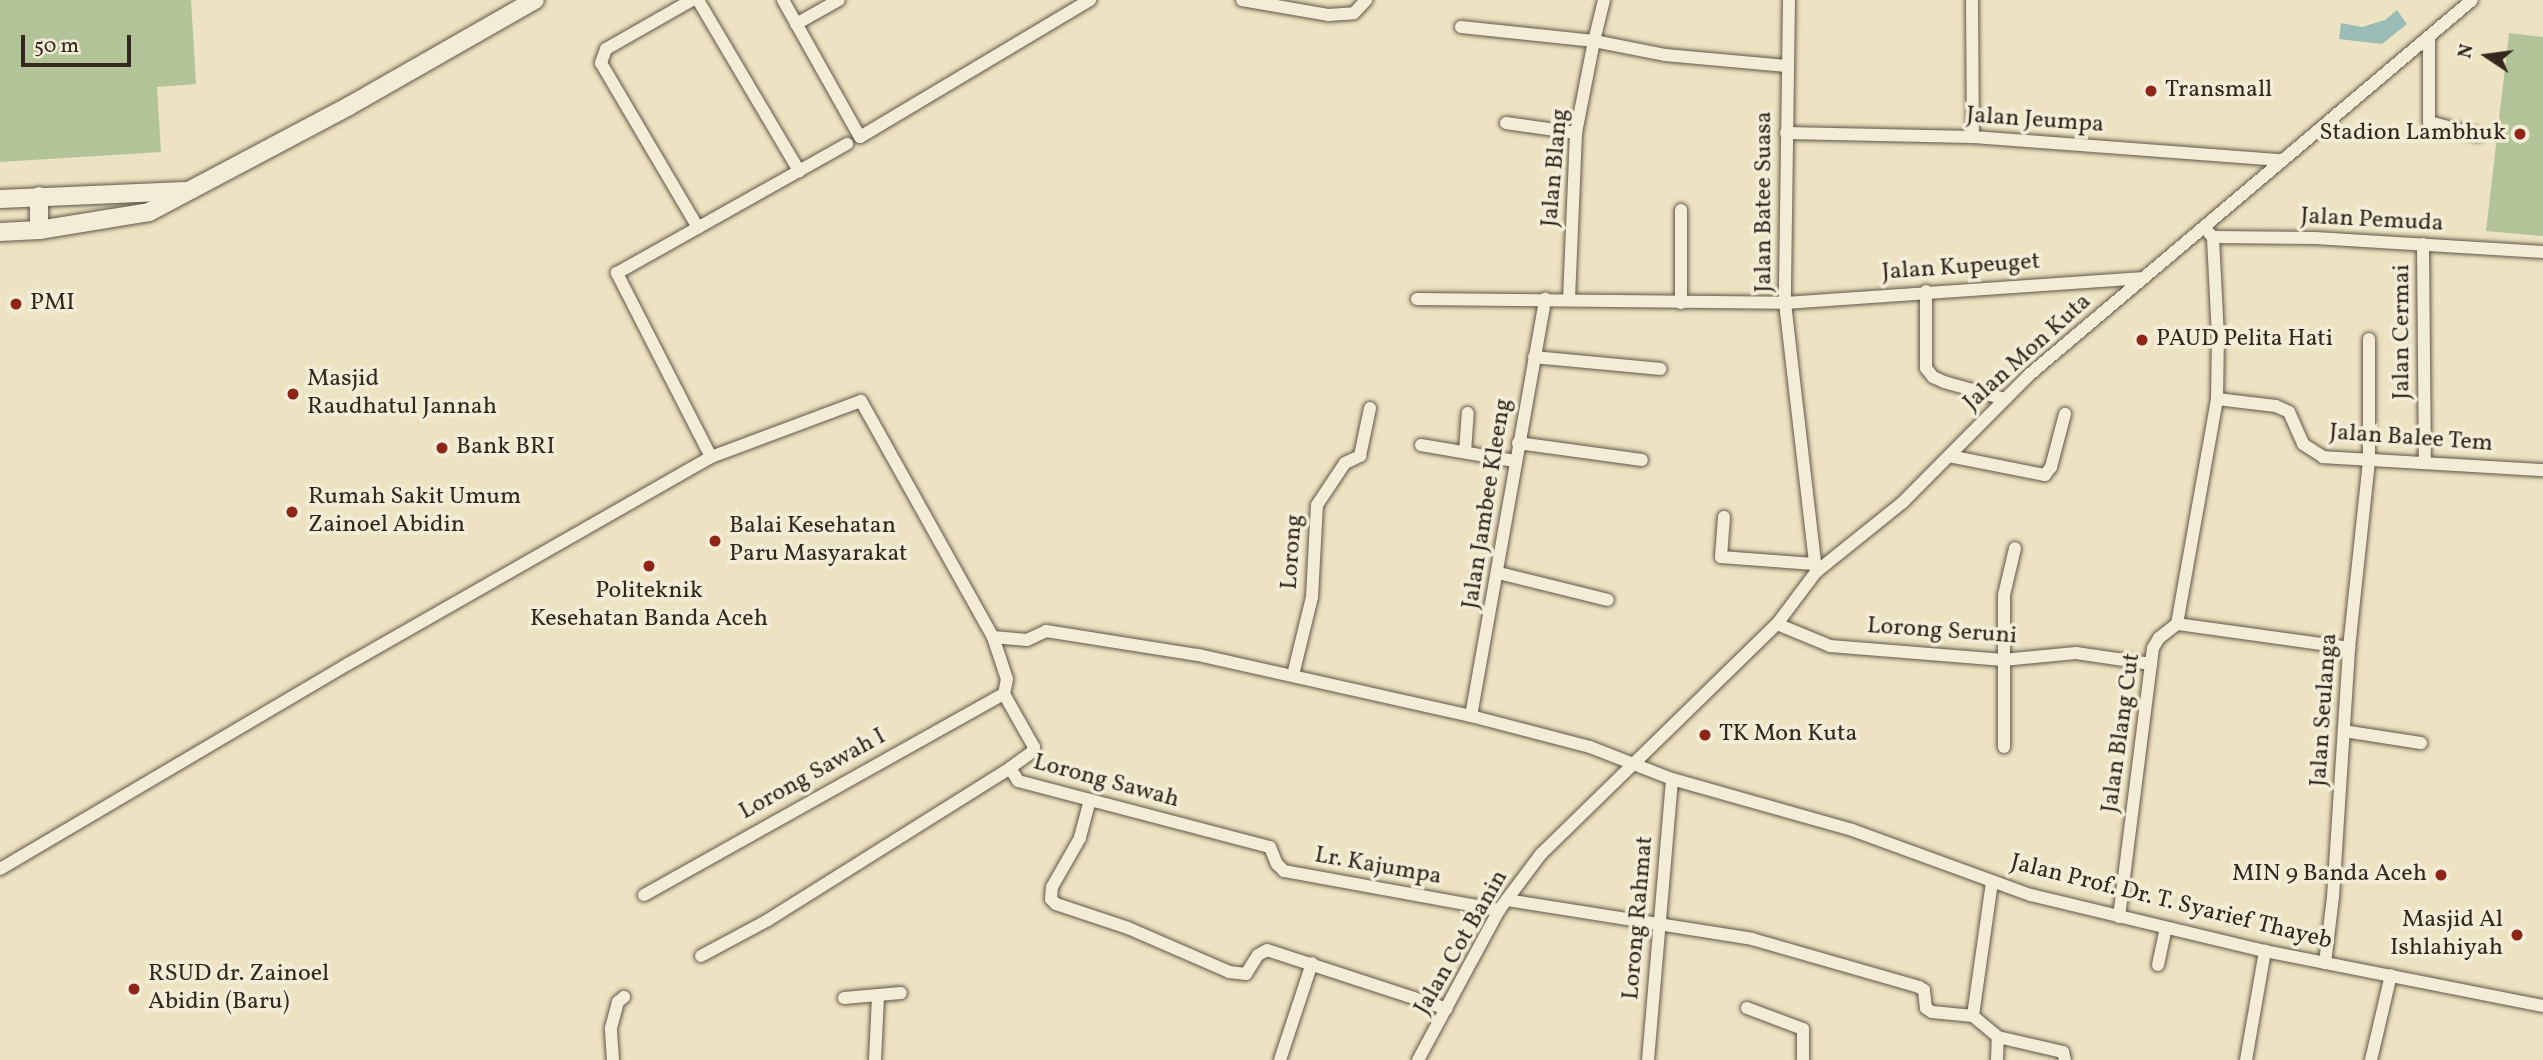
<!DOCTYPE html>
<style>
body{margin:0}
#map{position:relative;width:2543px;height:1060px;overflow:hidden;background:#ede2c1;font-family:Vollkorn,serif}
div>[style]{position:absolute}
.green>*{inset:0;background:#b2c497}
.water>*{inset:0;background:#99bdb6}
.roads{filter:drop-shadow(0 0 2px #625648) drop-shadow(0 0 2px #625648)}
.street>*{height:12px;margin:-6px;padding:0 6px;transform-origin:6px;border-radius:6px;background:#f3ecd7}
.secondary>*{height:18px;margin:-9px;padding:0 9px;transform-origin:9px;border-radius:9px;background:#f3ecd7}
.dots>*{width:19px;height:19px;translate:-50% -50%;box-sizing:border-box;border:4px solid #f3ecd7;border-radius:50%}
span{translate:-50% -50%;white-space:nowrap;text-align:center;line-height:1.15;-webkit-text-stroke:7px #f3ecd7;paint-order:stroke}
.poi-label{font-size:24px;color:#34271f}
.left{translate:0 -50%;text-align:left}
.right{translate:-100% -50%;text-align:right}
.street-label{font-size:24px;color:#34271f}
.north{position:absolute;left:2452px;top:21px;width:70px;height:70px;-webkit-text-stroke:5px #f3ecd7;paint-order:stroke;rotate:283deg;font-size:19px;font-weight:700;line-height:28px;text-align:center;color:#34271f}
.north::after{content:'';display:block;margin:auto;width:24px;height:32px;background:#34271f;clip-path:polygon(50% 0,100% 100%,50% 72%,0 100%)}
.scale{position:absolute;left:21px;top:35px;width:110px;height:32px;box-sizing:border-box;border:4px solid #34271f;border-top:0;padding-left:9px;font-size:21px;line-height:24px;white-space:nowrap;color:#34271f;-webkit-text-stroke:5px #f3ecd7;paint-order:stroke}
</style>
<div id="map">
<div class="green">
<div style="clip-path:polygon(0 0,191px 0,196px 84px,157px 87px,161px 152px,0 162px)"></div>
<div style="clip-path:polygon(2509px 33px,2543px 37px,2543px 236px,2486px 231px)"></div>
</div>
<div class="water">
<div style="clip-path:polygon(2397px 10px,2407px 24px,2382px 44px,2339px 39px,2341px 23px,2362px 27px,2385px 20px)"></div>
</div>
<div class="roads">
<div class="street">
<div style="left:692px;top:0;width:99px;rotate:150.3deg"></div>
<div style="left:606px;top:49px;width:15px;rotate:110deg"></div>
<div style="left:601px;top:63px;width:191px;rotate:59.5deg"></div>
<div style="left:698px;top:0;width:199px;rotate:59.4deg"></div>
<div style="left:783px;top:0;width:157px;rotate:60.7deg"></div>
<div style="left:860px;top:137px;width:268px;rotate:-30.8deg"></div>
<div style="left:1242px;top:0;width:87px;rotate:9.9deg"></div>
<div style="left:1328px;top:15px;width:26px;rotate:-4deg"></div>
<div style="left:1354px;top:13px;width:18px;rotate:-47deg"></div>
<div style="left:1604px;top:0;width:42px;rotate:103.7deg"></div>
<div style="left:1594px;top:41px;width:72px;rotate:11.2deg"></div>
<div style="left:1665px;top:55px;width:122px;rotate:5.2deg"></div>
<div style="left:1789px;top:0;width:303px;rotate:90.8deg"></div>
<div style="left:1785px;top:303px;width:271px;rotate:83.4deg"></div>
<div style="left:1972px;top:0;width:137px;rotate:89.6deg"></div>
<div style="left:796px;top:24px;width:49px;rotate:-29.2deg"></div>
<div style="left:1461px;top:27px;width:134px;rotate:6deg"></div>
<div style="left:1594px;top:41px;width:94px;rotate:101.1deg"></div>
<div style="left:1576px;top:133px;width:167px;rotate:92.4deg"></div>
<div style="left:2429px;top:38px;width:84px;rotate:90deg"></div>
<div style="left:2429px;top:122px;width:51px;rotate:14.9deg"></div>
<div style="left:1506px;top:123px;width:71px;rotate:8.1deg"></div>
<div style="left:1786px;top:133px;width:187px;rotate:1.2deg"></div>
<div style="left:1973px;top:137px;width:309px;rotate:4.3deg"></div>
<div style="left:2209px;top:233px;width:6px;rotate:45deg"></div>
<div style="left:2213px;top:237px;width:102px;rotate:0.6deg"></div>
<div style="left:2315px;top:238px;width:228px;rotate:3.5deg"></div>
<div style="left:2423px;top:244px;width:218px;rotate:89.5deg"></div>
<div style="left:1926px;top:291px;width:77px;rotate:90deg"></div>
<div style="left:1926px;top:368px;width:11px;rotate:52deg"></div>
<div style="left:1933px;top:377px;width:12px;rotate:24deg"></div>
<div style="left:1944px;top:382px;width:63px;rotate:15.6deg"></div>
<div style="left:1417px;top:299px;width:368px;rotate:0.6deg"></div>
<div style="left:1785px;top:303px;width:356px;rotate:-4deg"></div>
<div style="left:1681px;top:303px;width:93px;rotate:-90deg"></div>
<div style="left:1534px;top:357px;width:127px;rotate:5.4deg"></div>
<div style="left:2217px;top:399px;width:59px;rotate:6.8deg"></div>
<div style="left:2276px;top:406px;width:14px;rotate:25deg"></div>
<div style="left:2289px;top:412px;width:35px;rotate:66deg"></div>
<div style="left:2303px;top:444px;width:24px;rotate:33deg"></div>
<div style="left:2323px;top:457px;width:220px;rotate:3.4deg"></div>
<div style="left:1518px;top:443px;width:125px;rotate:7.8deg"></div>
<div style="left:1421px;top:445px;width:95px;rotate:9.7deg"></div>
<div style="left:1465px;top:452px;width:39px;rotate:-86deg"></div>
<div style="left:1949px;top:456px;width:98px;rotate:11.2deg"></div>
<div style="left:2045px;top:475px;width:10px;rotate:-53deg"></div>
<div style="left:2051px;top:467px;width:55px;rotate:-75.2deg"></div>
<div style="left:711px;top:457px;width:207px;rotate:-117.1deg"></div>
<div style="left:617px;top:273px;width:264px;rotate:-29.3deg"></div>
<div style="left:1724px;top:517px;width:40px;rotate:94.3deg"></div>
<div style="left:1721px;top:557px;width:93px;rotate:4.3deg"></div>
<div style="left:1499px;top:573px;width:112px;rotate:13.9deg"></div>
<div style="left:1777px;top:624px;width:57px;rotate:22.5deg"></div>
<div style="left:1830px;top:646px;width:174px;rotate:4.6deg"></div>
<div style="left:2003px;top:660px;width:73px;rotate:-5.5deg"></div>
<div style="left:2076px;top:653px;width:76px;rotate:8.3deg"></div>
<div style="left:2177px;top:624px;width:174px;rotate:7.9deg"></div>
<div style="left:993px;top:637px;width:34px;rotate:5deg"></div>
<div style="left:1027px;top:640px;width:21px;rotate:-25deg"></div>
<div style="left:1046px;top:631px;width:154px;rotate:9deg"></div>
<div style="left:1198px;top:655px;width:280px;rotate:12.6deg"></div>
<div style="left:1471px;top:716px;width:123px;rotate:14.6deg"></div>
<div style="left:1590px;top:747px;width:88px;rotate:21.3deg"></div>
<div style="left:1672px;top:779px;width:187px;rotate:15.8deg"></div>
<div style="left:1852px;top:830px;width:190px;rotate:20deg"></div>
<div style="left:2031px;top:895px;width:241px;rotate:13.5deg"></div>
<div style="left:2265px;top:951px;width:283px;rotate:11.2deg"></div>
<div style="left:1293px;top:675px;width:80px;rotate:-76.3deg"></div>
<div style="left:1312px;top:597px;width:92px;rotate:-86.9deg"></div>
<div style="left:1317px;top:505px;width:50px;rotate:-56.3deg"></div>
<div style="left:1345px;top:463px;width:17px;rotate:-25deg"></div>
<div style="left:1360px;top:456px;width:49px;rotate:-78.2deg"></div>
<div style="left:1471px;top:716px;width:424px;rotate:-79.9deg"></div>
<div style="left:2344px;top:731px;width:78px;rotate:8.9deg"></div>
<div style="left:2004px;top:747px;width:152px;rotate:-90deg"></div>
<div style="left:2004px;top:595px;width:48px;rotate:-76.8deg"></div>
<div style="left:1090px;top:800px;width:39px;rotate:105deg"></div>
<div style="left:1080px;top:838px;width:56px;rotate:119.7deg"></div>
<div style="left:1052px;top:887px;width:12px;rotate:95deg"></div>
<div style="left:1051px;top:899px;width:7px;rotate:45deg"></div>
<div style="left:1056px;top:904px;width:76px;rotate:18.4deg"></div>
<div style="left:1128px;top:928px;width:110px;rotate:23.5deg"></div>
<div style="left:1229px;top:972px;width:17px;rotate:7deg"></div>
<div style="left:1246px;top:974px;width:22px;rotate:-58deg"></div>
<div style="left:1258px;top:955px;width:10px;rotate:-29deg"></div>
<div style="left:1267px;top:950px;width:189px;rotate:18.1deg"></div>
<div style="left:0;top:869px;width:404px;rotate:-30.5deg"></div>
<div style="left:348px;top:664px;width:418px;rotate:-29.7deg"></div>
<div style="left:711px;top:457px;width:160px;rotate:-20.5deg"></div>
<div style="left:861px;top:401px;width:270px;rotate:60.8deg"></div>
<div style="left:993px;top:637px;width:44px;rotate:71.6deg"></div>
<div style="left:1007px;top:679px;width:15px;rotate:101deg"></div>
<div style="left:1004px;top:694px;width:61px;rotate:60.5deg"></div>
<div style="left:1034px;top:747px;width:5px;rotate:112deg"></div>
<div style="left:1032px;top:752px;width:27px;rotate:144deg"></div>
<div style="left:1010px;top:768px;width:15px;rotate:58deg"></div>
<div style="left:1018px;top:781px;width:260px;rotate:14.7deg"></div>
<div style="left:1270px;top:847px;width:18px;rotate:68deg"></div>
<div style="left:1277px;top:864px;width:10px;rotate:45deg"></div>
<div style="left:1284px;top:871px;width:219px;rotate:10.3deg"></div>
<div style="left:1992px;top:882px;width:135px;rotate:98.1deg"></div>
<div style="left:1973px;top:1016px;width:33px;rotate:40deg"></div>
<div style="left:1998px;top:1037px;width:67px;rotate:13deg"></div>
<div style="left:2063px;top:1052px;width:8px;rotate:76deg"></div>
<div style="left:644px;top:895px;width:412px;rotate:-29.2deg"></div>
<div style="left:1507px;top:900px;width:248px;rotate:9deg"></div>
<div style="left:1752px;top:939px;width:174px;rotate:16deg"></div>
<div style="left:1919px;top:987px;width:6px;rotate:31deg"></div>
<div style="left:1924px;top:990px;width:18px;rotate:84deg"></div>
<div style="left:1926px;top:1008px;width:7px;rotate:34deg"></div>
<div style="left:1932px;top:1012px;width:41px;rotate:5.6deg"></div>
<div style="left:2119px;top:917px;width:271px;rotate:-82.8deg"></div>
<div style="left:2153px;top:648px;width:12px;rotate:-59deg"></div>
<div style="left:2159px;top:638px;width:23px;rotate:-38deg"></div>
<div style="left:2177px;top:624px;width:229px;rotate:-79.9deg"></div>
<div style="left:2217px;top:399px;width:62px;rotate:-89.1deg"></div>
<div style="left:2218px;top:337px;width:100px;rotate:-92.9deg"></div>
<div style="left:701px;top:956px;width:76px;rotate:-28.2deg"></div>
<div style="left:768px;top:920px;width:286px;rotate:-32.1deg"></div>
<div style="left:2325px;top:963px;width:66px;rotate:-83.1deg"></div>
<div style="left:2333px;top:897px;width:250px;rotate:-86.3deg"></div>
<div style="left:2349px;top:648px;width:188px;rotate:-83.9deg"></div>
<div style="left:2369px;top:461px;width:122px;rotate:-90deg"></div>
<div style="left:2158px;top:965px;width:38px;rotate:-78deg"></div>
<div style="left:844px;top:998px;width:57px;rotate:-5deg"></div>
<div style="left:1747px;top:1008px;width:60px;rotate:20.6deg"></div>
<div style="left:1803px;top:1029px;width:31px;rotate:90deg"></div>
<div style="left:613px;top:1060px;width:32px;rotate:-94deg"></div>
<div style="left:611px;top:1028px;width:27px;rotate:-75deg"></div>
<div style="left:618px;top:1002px;width:8px;rotate:-40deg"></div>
<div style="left:875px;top:1060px;width:63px;rotate:-87.3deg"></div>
<div style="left:1280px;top:1060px;width:102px;rotate:-71.7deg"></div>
<div style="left:1418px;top:1060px;width:170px;rotate:-61.6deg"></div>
<div style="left:1499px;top:910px;width:70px;rotate:-53.1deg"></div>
<div style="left:1541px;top:854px;width:330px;rotate:-44.3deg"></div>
<div style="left:1777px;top:624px;width:65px;rotate:-53.1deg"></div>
<div style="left:1816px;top:572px;width:112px;rotate:-38.8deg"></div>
<div style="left:1903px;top:502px;width:179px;rotate:-45.2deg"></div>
<div style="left:2029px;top:375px;width:580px;rotate:-40.25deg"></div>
<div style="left:1648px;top:1060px;width:282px;rotate:-85.1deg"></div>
<div style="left:1997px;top:1060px;width:23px;rotate:-88deg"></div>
<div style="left:2246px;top:1060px;width:111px;rotate:-80.1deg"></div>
<div style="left:2371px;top:1060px;width:87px;rotate:-76.8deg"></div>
</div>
<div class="secondary">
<div style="left:39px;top:196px;width:34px;rotate:90deg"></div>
<div style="left:0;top:199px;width:185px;rotate:-2.5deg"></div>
<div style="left:0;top:232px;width:39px;rotate:-3deg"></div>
<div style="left:39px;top:230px;width:111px;rotate:-9.3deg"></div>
<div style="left:149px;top:212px;width:226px;rotate:-27.9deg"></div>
<div style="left:349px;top:106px;width:214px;rotate:-29.7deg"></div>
</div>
</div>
<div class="dots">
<div style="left:2151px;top:91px;background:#8f2418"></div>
<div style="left:2520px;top:134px;background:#8f2418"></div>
<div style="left:16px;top:304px;background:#8f2418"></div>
<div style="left:2142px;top:340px;background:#8f2418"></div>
<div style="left:293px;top:394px;background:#8f2418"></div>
<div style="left:442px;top:448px;background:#8f2418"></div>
<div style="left:292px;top:512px;background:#8f2418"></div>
<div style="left:715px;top:541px;background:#8f2418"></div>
<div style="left:649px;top:566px;background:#8f2418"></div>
<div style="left:1705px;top:735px;background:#8f2418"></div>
<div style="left:2441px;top:875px;background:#8f2418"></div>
<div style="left:2517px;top:935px;background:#8f2418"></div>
<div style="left:134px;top:989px;background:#8f2418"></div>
</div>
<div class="poi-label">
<span class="left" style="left:2165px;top:91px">Transmall</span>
<span class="right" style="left:2506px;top:134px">Stadion Lambhuk</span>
<span class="left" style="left:30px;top:304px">PMI</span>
<span class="left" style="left:2156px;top:340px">PAUD Pelita Hati</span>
<span class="left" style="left:307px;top:394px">Masjid<br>Raudhatul Jannah</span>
<span class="left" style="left:456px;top:448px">Bank BRI</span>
<span class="left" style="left:308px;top:512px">Rumah Sakit Umum<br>Zainoel Abidin</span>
<span class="left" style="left:729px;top:541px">Balai Kesehatan<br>Paru Masyarakat</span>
<span style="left:649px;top:606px">Politeknik<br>Kesehatan Banda Aceh</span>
<span class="left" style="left:1719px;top:735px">TK Mon Kuta</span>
<span class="right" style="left:2427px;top:875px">MIN 9 Banda Aceh</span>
<span class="right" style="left:2503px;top:935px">Masjid Al<br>Ishlahiyah</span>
<span class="left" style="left:148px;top:989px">RSUD dr. Zainoel<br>Abidin (Baru)</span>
</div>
<div class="street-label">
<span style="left:2035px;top:121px;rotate:4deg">Jalan Jeumpa</span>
<span style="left:1556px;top:168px;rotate:-85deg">Jalan Blang</span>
<span style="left:1765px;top:202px;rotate:-90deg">Jalan Batee Suasa</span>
<span style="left:2372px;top:221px;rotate:3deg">Jalan Pemuda</span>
<span style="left:1961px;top:268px;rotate:-4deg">Jalan Kupeuget</span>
<span style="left:2403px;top:332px;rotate:-90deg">Jalan Cermai</span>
<span style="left:2028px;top:353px;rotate:-42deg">Jalan Mon Kuta</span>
<span style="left:2411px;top:439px;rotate:4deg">Jalan Balee Tem</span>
<span style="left:1488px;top:504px;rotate:-81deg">Jalan Jambee Kleeng</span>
<span style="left:1293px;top:552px;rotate:-86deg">Lorong</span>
<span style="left:1942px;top:632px;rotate:4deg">Lorong Seruni</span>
<span style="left:2325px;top:710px;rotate:-86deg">Jalan Seulanga</span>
<span style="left:2122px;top:733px;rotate:-82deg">Jalan Blang Cut</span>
<span style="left:813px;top:775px;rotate:-29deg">Lorong Sawah I</span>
<span style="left:1106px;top:782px;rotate:15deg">Lorong Sawah</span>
<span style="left:1378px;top:867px;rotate:10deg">Lr. Kajumpa</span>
<span style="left:2171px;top:903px;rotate:14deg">Jalan Prof. Dr. T. Syarief Thayeb</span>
<span style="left:1639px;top:918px;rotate:-85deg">Lorong Rahmat</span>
<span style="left:1462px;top:943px;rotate:-60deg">Jalan Cot Banin</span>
</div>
<div class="north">N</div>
<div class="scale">50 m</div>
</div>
